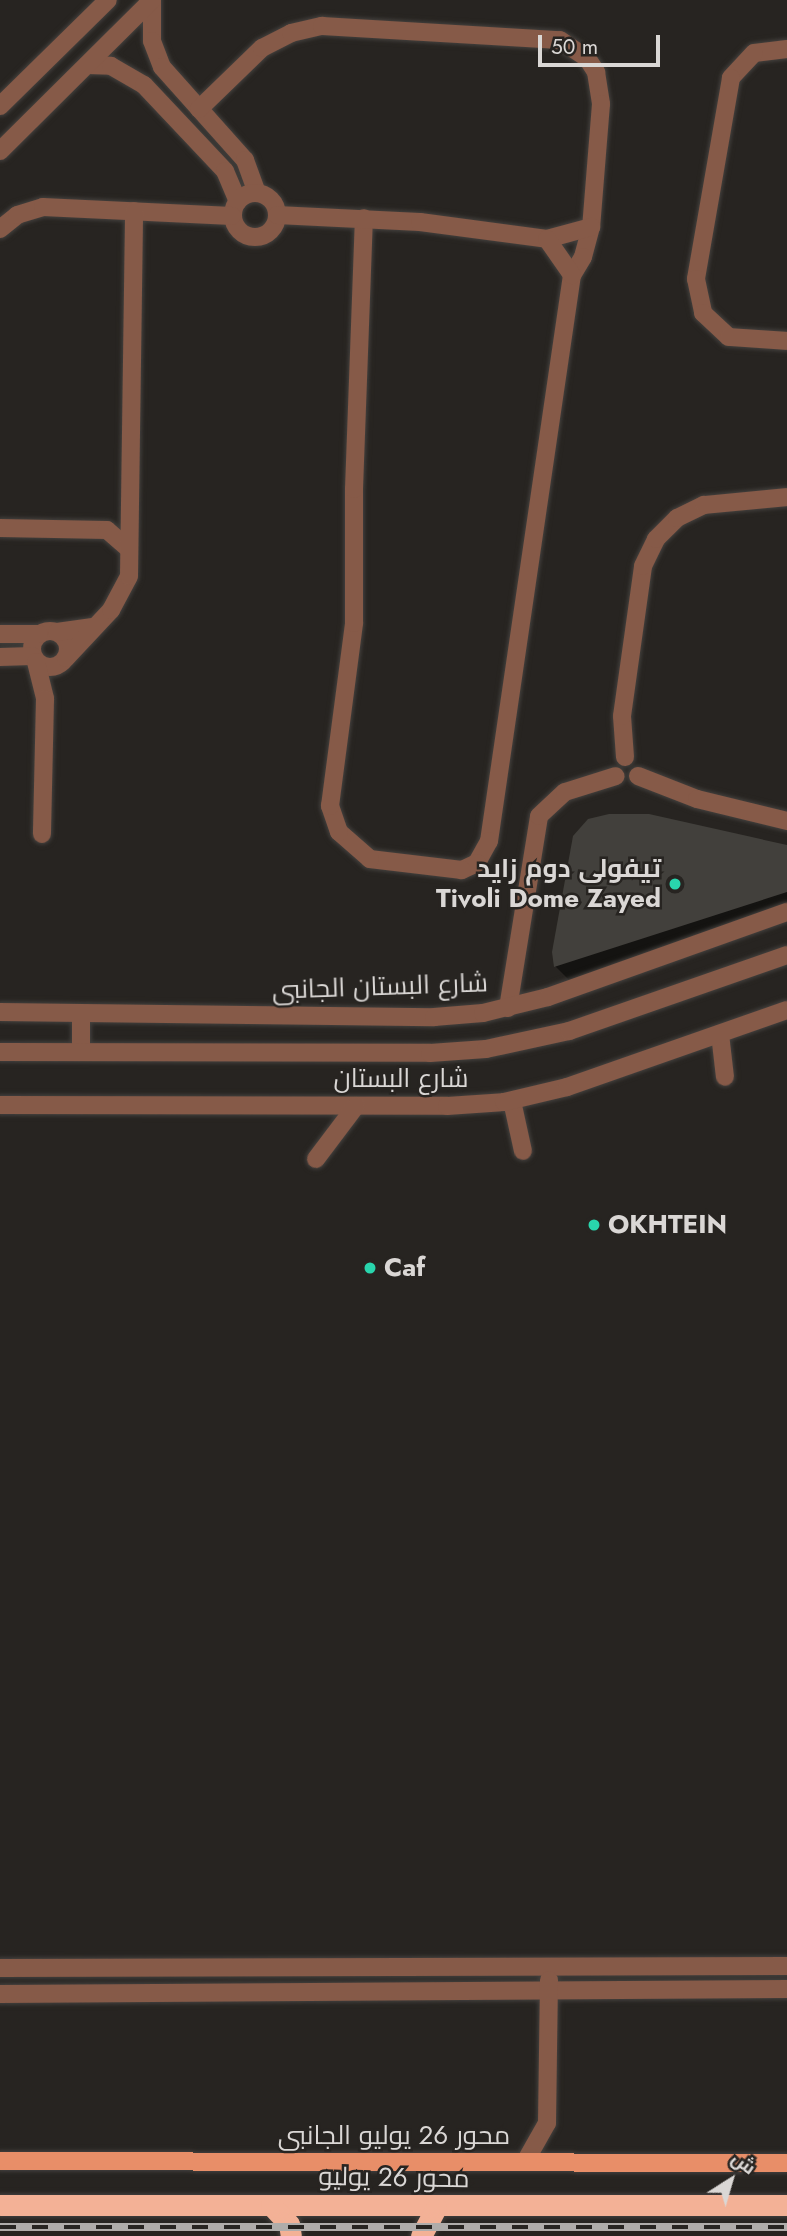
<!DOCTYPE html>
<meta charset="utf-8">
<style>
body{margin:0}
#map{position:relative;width:787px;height:2236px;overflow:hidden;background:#272421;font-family:Jost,Cairo,sans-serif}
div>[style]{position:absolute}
.shadow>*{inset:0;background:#0007}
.building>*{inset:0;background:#42403c}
.roads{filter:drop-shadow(0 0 2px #44413e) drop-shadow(0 0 2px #44413e)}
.minor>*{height:18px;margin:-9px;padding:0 9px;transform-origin:9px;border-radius:9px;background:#865a48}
.minor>.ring{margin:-9px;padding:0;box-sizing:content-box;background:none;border:18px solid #865a48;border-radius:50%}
.major>*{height:18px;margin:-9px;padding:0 9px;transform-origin:9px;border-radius:9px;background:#e88e68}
.highway>*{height:21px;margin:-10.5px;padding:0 10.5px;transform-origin:10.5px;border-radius:10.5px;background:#f3b196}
.rail>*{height:8px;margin-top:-4px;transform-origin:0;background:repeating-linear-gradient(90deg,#272421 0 16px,#afacaa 0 32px);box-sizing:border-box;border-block:2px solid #afacaa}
.dots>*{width:19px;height:19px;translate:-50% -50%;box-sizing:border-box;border:4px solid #272421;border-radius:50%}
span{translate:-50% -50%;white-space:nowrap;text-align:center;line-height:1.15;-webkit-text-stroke:5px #272421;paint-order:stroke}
.poi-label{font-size:26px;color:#dad7d5;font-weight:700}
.right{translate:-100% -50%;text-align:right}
.left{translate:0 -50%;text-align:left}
.street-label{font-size:26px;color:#dad7d5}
.north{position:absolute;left:696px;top:2145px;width:70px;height:70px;-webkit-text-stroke:5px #272421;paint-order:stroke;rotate:37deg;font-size:19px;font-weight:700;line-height:28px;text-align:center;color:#dad7d5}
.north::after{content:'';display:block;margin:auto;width:24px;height:32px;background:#dad7d5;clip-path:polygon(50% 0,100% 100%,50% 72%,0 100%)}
.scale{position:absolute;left:538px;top:35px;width:122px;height:32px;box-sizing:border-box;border:4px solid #dad7d5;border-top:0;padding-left:9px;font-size:21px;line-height:24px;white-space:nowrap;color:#dad7d5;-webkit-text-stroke:5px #272421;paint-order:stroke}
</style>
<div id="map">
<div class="shadow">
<div style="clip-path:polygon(787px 846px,787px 912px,570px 981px,555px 966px)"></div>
</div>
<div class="building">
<div style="clip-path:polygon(609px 814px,649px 814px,787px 845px,787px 892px,554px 967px,552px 952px,573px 836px,588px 819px)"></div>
</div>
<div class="roads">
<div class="minor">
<div style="left:152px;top:0;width:41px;rotate:90deg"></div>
<div style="left:152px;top:41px;width:28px;rotate:69deg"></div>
<div style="left:162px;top:67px;width:125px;rotate:48.3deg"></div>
<div style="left:245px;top:160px;width:35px;rotate:70deg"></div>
<div style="left:787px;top:49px;width:33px;rotate:173deg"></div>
<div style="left:754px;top:53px;width:34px;rotate:133deg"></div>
<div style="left:731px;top:78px;width:204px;rotate:99.9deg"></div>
<div style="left:696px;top:279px;width:35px;rotate:78deg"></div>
<div style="left:703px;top:313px;width:35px;rotate:43deg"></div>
<div style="left:729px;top:337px;width:58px;rotate:3.9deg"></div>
<div style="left:87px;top:65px;width:24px;rotate:2deg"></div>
<div style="left:111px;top:66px;width:38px;rotate:30deg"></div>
<div style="left:144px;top:85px;width:118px;rotate:46.7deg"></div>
<div style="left:225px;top:171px;width:33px;rotate:67deg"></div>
<div style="left:0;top:106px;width:151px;rotate:-44.5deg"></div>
<div style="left:199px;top:109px;width:88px;rotate:-44.1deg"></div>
<div style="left:262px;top:48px;width:33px;rotate:-27deg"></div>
<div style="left:291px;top:33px;width:32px;rotate:-13deg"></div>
<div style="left:322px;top:26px;width:238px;rotate:3.4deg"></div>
<div style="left:560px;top:40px;width:32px;rotate:34deg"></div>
<div style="left:587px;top:58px;width:17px;rotate:57deg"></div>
<div style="left:596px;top:72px;width:32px;rotate:81deg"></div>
<div style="left:601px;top:104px;width:123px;rotate:94.6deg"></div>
<div style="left:591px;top:227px;width:31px;rotate:105deg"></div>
<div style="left:583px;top:257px;width:21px;rotate:121deg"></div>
<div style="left:572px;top:275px;width:572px;rotate:98.34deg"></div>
<div style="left:489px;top:841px;width:25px;rotate:119deg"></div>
<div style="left:477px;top:863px;width:17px;rotate:155deg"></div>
<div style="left:462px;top:870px;width:93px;rotate:-173.2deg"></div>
<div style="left:370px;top:859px;width:41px;rotate:-138.9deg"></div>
<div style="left:339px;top:832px;width:28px;rotate:-109deg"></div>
<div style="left:330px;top:806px;width:185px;rotate:-82.5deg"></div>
<div style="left:354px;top:623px;width:134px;rotate:-90deg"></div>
<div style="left:354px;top:489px;width:271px;rotate:-87.9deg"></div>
<div style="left:0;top:151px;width:214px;rotate:-44.8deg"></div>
<div class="ring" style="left:233px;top:193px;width:26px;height:26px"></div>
<div style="left:277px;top:215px;width:143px;rotate:2.8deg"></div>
<div style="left:420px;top:222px;width:128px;rotate:7.6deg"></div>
<div style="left:547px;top:239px;width:46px;rotate:-15.3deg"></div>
<div style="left:0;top:229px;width:22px;rotate:-39deg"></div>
<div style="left:17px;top:215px;width:27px;rotate:-17deg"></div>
<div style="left:43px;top:207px;width:189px;rotate:2.7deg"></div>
<div style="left:547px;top:239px;width:44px;rotate:55.2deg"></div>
<div style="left:0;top:528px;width:107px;rotate:1.1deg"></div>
<div style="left:107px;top:530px;width:29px;rotate:41deg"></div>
<div class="ring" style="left:32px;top:631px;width:18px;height:18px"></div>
<div style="left:57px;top:632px;width:36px;rotate:-8deg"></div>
<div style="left:0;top:634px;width:39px"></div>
<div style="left:0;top:657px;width:32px;rotate:-2deg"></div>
<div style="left:66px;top:658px;width:66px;rotate:-46.8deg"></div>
<div style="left:111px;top:610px;width:38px;rotate:-62deg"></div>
<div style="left:129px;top:576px;width:365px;rotate:-89.2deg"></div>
<div style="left:36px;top:662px;width:38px;rotate:76deg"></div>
<div style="left:45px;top:699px;width:135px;rotate:91.3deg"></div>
<div style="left:625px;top:757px;width:41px;rotate:-94.2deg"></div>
<div style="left:622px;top:716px;width:151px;rotate:-82deg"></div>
<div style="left:643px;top:566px;width:30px;rotate:-64deg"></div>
<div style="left:656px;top:539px;width:30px;rotate:-45deg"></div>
<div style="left:677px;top:518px;width:30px;rotate:-26deg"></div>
<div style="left:704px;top:505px;width:83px;rotate:-5.5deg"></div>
<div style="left:638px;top:776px;width:63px;rotate:21.3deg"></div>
<div style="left:697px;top:799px;width:93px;rotate:13.7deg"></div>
<div style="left:508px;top:1008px;width:194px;rotate:-80.8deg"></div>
<div style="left:539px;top:816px;width:35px;rotate:-43deg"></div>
<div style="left:565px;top:792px;width:53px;rotate:-17.4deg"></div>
<div style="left:0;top:1012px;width:434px;rotate:0.7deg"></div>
<div style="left:434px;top:1017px;width:49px;rotate:-4.7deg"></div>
<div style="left:483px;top:1013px;width:67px;rotate:-13.8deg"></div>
<div style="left:548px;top:997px;width:254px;rotate:-19.6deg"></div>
<div style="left:81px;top:1016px;width:36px;rotate:90deg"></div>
<div style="left:720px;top:1034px;width:43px;rotate:83.4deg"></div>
<div style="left:0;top:1052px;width:430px;rotate:0.1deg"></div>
<div style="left:430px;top:1053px;width:56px;rotate:-4.1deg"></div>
<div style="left:486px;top:1049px;width:85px;rotate:-12.2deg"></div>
<div style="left:569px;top:1031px;width:231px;rotate:-19.2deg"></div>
<div style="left:512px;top:1101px;width:51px;rotate:77.6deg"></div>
<div style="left:0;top:1105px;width:447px;rotate:0.1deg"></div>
<div style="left:447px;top:1106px;width:57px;rotate:-4deg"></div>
<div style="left:504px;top:1102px;width:65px;rotate:-13.4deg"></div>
<div style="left:567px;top:1087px;width:233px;rotate:-19.3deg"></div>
<div style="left:316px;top:1159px;width:66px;rotate:-53deg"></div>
<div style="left:0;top:1968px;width:787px;rotate:-0.15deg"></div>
<div style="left:0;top:1994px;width:787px;rotate:-0.36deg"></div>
<div style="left:525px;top:2162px;width:45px;rotate:-60.6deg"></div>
<div style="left:547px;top:2123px;width:143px;rotate:-89.2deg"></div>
</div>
<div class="major">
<div style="left:0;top:2161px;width:787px;rotate:0.15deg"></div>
</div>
<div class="highway">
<div style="left:0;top:2205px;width:787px"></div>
<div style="left:271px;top:2205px;width:26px;rotate:47deg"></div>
<div style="left:289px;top:2224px;width:12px;rotate:81deg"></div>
<div style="left:421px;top:2236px;width:32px;rotate:-62deg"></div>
</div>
</div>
<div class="rail">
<div style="left:0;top:2227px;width:787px"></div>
</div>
<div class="dots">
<div style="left:675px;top:884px;background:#29d5ad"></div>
<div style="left:594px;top:1225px;background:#29d5ad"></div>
<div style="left:370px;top:1268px;background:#29d5ad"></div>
</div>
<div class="poi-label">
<span class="right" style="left:661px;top:884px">تيفولى دوم زايد<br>Tivoli Dome Zayed</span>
<span class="left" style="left:608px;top:1225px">OKHTEIN</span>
<span class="left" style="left:384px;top:1268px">Caf</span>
</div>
<div class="street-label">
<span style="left:380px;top:987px;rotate:-2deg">شارع البستان الجانبى</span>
<span style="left:401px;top:1079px">شارع البستان</span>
<span style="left:394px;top:2136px">محور 26 يوليو الجانبى</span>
<span style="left:394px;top:2178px;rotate:1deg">محور 26 يوليو</span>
</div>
<div class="north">ش</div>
<div class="scale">50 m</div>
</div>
